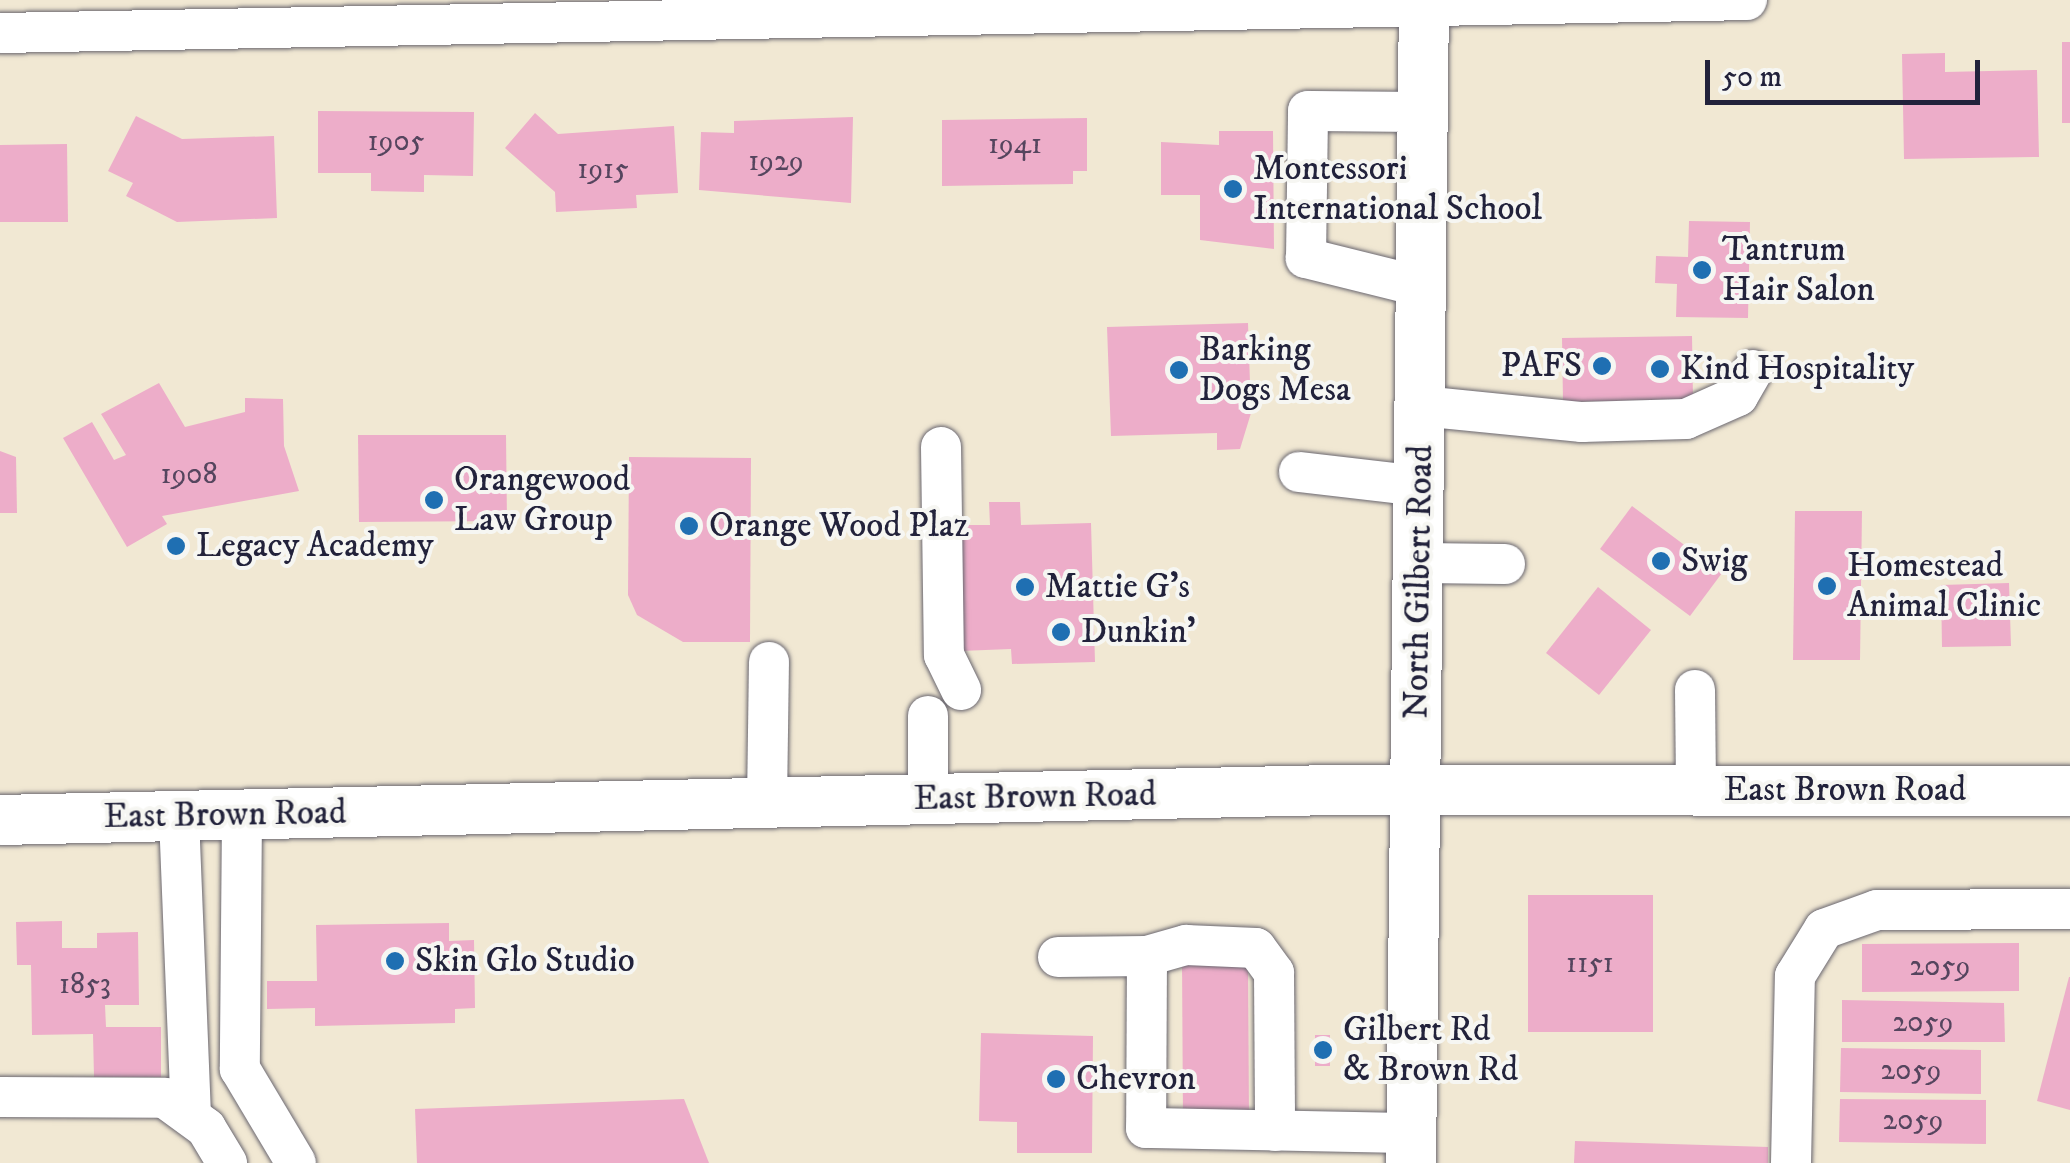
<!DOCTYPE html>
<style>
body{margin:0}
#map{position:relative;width:2070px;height:1163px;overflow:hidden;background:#f1e8d3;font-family:"IM FELL DW Pica",serif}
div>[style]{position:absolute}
.building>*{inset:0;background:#edadc9}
.roads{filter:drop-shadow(0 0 2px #6a6770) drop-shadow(0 0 2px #6a6770)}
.minor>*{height:40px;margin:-20px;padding:0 20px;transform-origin:20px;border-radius:20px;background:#fff}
.major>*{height:50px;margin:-25px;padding:0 25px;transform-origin:25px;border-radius:25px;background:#fff}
.dots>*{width:28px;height:28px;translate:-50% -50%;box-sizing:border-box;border:5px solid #f6f6f2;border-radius:50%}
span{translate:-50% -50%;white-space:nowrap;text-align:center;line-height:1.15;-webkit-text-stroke:8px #f6f6f2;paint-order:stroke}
.number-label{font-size:30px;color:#55455e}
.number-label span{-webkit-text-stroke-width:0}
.poi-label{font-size:35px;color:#22223b}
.left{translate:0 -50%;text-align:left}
.right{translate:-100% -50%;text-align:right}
.street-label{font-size:35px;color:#22223b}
.scale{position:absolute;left:1705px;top:60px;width:275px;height:45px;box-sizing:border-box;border:5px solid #22223b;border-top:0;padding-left:12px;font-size:30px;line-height:35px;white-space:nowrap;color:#22223b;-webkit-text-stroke:8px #f6f6f2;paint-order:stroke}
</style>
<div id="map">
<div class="building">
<div style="clip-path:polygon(2062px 42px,2070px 42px,2070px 123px,2062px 123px)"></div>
<div style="clip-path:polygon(1945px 53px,1945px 72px,2037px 70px,2039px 157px,1904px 159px,1902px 54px)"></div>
<div style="clip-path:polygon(318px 111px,474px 112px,473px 176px,424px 175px,424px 192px,371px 191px,371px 173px,318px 173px)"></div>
<div style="clip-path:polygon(535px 113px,558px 134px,674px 126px,678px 193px,636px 195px,637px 208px,556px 212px,555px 192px,505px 148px)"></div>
<div style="clip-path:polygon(136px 116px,182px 139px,274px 136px,277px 218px,177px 222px,126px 196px,133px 183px,108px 171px)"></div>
<div style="clip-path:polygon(853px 117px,851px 203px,699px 190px,701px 132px,734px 133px,734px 121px)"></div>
<div style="clip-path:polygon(1087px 118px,1087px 171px,1073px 171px,1073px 184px,942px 186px,942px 120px)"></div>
<div style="clip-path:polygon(1219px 131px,1273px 131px,1274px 249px,1200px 240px,1200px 195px,1161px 195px,1161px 142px,1219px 145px)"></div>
<div style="clip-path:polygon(67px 144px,68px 222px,0 222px,0 145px)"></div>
<div style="clip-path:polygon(1689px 221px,1750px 222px,1748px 318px,1676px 317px,1677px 284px,1655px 283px,1656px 256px,1688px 257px)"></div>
<div style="clip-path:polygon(1248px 323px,1251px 413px,1240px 449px,1217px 450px,1217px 433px,1111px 436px,1107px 327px)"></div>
<div style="clip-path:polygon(1692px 336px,1693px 399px,1563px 402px,1562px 338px)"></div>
<div style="clip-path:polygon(159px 383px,185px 427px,245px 412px,245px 398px,283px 399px,284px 446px,299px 491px,162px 516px,167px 524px,127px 547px,63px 438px,92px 422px,114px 460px,126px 455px,101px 414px)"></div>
<div style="clip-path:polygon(358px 435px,506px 435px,507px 521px,359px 522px)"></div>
<div style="clip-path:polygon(0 451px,16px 457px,17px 513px,0 513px)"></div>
<div style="clip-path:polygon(629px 457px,751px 458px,750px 642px,683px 642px,637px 615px,628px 595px)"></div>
<div style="clip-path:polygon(989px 502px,1020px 502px,1021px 525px,1091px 523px,1095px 662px,1012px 664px,1011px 649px,960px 651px,957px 525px,990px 525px)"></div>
<div style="clip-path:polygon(1632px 506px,1722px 573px,1690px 616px,1600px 549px)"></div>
<div style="clip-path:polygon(1795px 511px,1862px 511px,1860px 660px,1793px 660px)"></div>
<div style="clip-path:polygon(2009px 583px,2011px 646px,1942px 647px,1941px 585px)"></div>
<div style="clip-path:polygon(1598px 587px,1651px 630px,1599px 695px,1546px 653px)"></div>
<div style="clip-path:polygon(1528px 895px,1653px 895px,1653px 1032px,1528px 1032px)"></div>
<div style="clip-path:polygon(62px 921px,62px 948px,97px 948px,97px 933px,138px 932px,139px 1005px,105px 1005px,106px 1027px,161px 1027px,161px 1077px,94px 1077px,93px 1034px,32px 1035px,31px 965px,17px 965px,16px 922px)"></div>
<div style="clip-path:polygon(449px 923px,449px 941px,474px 940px,475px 1008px,455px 1009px,455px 1023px,315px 1026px,315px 1008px,267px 1009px,267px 981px,317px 981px,316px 925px)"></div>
<div style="clip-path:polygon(2019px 943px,2019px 991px,1862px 992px,1862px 944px)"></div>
<div style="clip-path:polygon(1182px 961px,1248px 961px,1249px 1120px,1183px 1121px)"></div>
<div style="clip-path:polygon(2069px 977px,2070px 977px,2070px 1110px,2037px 1101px)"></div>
<div style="clip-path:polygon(1842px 1000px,2004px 1003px,2005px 1042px,1842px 1042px)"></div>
<div style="clip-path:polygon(981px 1033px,1093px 1036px,1092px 1153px,1017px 1153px,1017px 1122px,979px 1121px)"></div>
<div style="clip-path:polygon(1315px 1035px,1330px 1035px,1330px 1066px,1315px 1066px)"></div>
<div style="clip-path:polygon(1841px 1048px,1981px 1050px,1981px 1094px,1840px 1092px)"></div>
<div style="clip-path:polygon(684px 1099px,709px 1163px,417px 1163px,415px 1109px)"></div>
<div style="clip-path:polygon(1840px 1099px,1986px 1100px,1986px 1144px,1839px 1142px)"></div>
<div style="clip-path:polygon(1575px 1141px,1768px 1147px,1768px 1163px,1574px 1163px)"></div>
</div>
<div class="roads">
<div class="minor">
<div style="left:0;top:33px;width:1747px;rotate:-1.08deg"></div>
<div style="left:1423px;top:287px;width:121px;rotate:-166.1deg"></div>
<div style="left:1306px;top:258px;width:147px;rotate:-89.2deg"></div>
<div style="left:1308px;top:111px;width:117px;rotate:0.5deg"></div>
<div style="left:1421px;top:406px;width:162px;rotate:5.7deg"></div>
<div style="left:1582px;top:422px;width:104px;rotate:-1.7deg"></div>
<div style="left:1686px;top:419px;width:57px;rotate:-23.9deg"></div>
<div style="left:1738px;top:396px;width:30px;rotate:-60deg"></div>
<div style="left:941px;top:447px;width:208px;rotate:89.2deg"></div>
<div style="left:944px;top:655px;width:39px;rotate:64deg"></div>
<div style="left:1299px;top:472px;width:122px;rotate:6.6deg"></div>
<div style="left:1420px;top:563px;width:85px;rotate:0.7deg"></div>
<div style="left:1695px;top:690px;width:100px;rotate:89.4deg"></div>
<div style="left:928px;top:800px;width:84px;rotate:-90deg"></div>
<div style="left:767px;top:803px;width:141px;rotate:-89.2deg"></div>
<div style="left:242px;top:815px;width:254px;rotate:90.5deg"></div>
<div style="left:240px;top:1069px;width:109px;rotate:59.2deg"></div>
<div style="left:179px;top:817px;width:299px;rotate:87.7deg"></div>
<div style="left:1147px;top:956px;width:41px;rotate:-15.8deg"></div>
<div style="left:1186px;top:945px;width:70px;rotate:2.5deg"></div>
<div style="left:1256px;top:948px;width:31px;rotate:54deg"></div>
<div style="left:1274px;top:973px;width:158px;rotate:89.6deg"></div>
<div style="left:1058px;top:957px;width:89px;rotate:-0.6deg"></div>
<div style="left:1147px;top:956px;width:172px;rotate:90.3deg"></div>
<div style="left:1146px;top:1128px;width:265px;rotate:1.1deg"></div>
<div style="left:0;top:1097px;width:165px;rotate:0.3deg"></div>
<div style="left:165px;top:1098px;width:51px;rotate:36.2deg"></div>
<div style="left:206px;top:1128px;width:41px;rotate:59deg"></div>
<div style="left:1791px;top:1163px;width:187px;rotate:-88.8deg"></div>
<div style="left:1795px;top:976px;width:55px;rotate:-58.3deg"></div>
<div style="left:1824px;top:929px;width:56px;rotate:-19.7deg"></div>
<div style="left:1877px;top:910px;width:193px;rotate:-0.3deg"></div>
</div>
<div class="major">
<div style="left:0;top:820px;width:1329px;rotate:-1.29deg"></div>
<div style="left:1329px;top:790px;width:741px;rotate:0.08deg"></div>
<div style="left:1411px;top:1163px;width:1163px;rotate:-89.36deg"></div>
</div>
</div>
<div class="dots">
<div style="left:1233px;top:189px;background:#1f6fb2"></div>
<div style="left:1702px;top:270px;background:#1f6fb2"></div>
<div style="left:1602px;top:366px;background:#1f6fb2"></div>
<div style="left:1660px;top:369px;background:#1f6fb2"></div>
<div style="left:1179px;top:370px;background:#1f6fb2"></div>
<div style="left:434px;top:500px;background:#1f6fb2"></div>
<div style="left:689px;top:526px;background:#1f6fb2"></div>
<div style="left:176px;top:546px;background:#1f6fb2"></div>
<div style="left:1661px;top:561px;background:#1f6fb2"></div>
<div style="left:1827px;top:586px;background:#1f6fb2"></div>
<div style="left:1025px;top:587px;background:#1f6fb2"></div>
<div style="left:1061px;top:632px;background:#1f6fb2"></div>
<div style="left:395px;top:961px;background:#1f6fb2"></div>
<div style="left:1323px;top:1050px;background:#1f6fb2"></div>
<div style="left:1056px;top:1079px;background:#1f6fb2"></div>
</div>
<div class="number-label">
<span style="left:396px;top:142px">1905</span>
<span style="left:1015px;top:145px">1941</span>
<span style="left:776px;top:162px">1929</span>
<span style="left:603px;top:170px">1915</span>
<span style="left:189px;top:475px">1908</span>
<span style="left:1590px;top:964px">1151</span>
<span style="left:1940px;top:967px">2059</span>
<span style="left:85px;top:985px">1853</span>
<span style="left:1923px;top:1023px">2059</span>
<span style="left:1911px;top:1071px">2059</span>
<span style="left:1913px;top:1121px">2059</span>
</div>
<div class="poi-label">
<span class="left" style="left:1253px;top:189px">Montessori<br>International School</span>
<span class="left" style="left:1722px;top:270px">Tantrum<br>Hair Salon</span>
<span class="left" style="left:1199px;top:370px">Barking<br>Dogs Mesa</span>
<span class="right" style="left:1582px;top:366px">PAFS</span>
<span class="left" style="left:1680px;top:369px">Kind Hospitality</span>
<span class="left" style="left:454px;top:500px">Orangewood<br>Law Group</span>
<span class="left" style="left:709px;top:526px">Orange Wood Plaz</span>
<span class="left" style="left:196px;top:546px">Legacy Academy</span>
<span class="left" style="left:1681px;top:561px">Swig</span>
<span class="left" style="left:1847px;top:586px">Homestead<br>Animal Clinic</span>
<span class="left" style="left:1045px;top:587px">Mattie G's</span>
<span class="left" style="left:1081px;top:632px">Dunkin'</span>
<span class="left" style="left:415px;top:961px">Skin Glo Studio</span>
<span class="left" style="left:1343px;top:1050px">Gilbert Rd<br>&amp; Brown Rd</span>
<span class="left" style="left:1076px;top:1079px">Chevron</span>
</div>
<div class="street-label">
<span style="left:1419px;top:582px;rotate:-89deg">North Gilbert Road</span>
<span style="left:1845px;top:790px">East Brown Road</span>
<span style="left:1035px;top:797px;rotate:-1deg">East Brown Road</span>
<span style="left:225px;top:815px;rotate:-1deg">East Brown Road</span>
</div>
<div class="scale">50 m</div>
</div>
